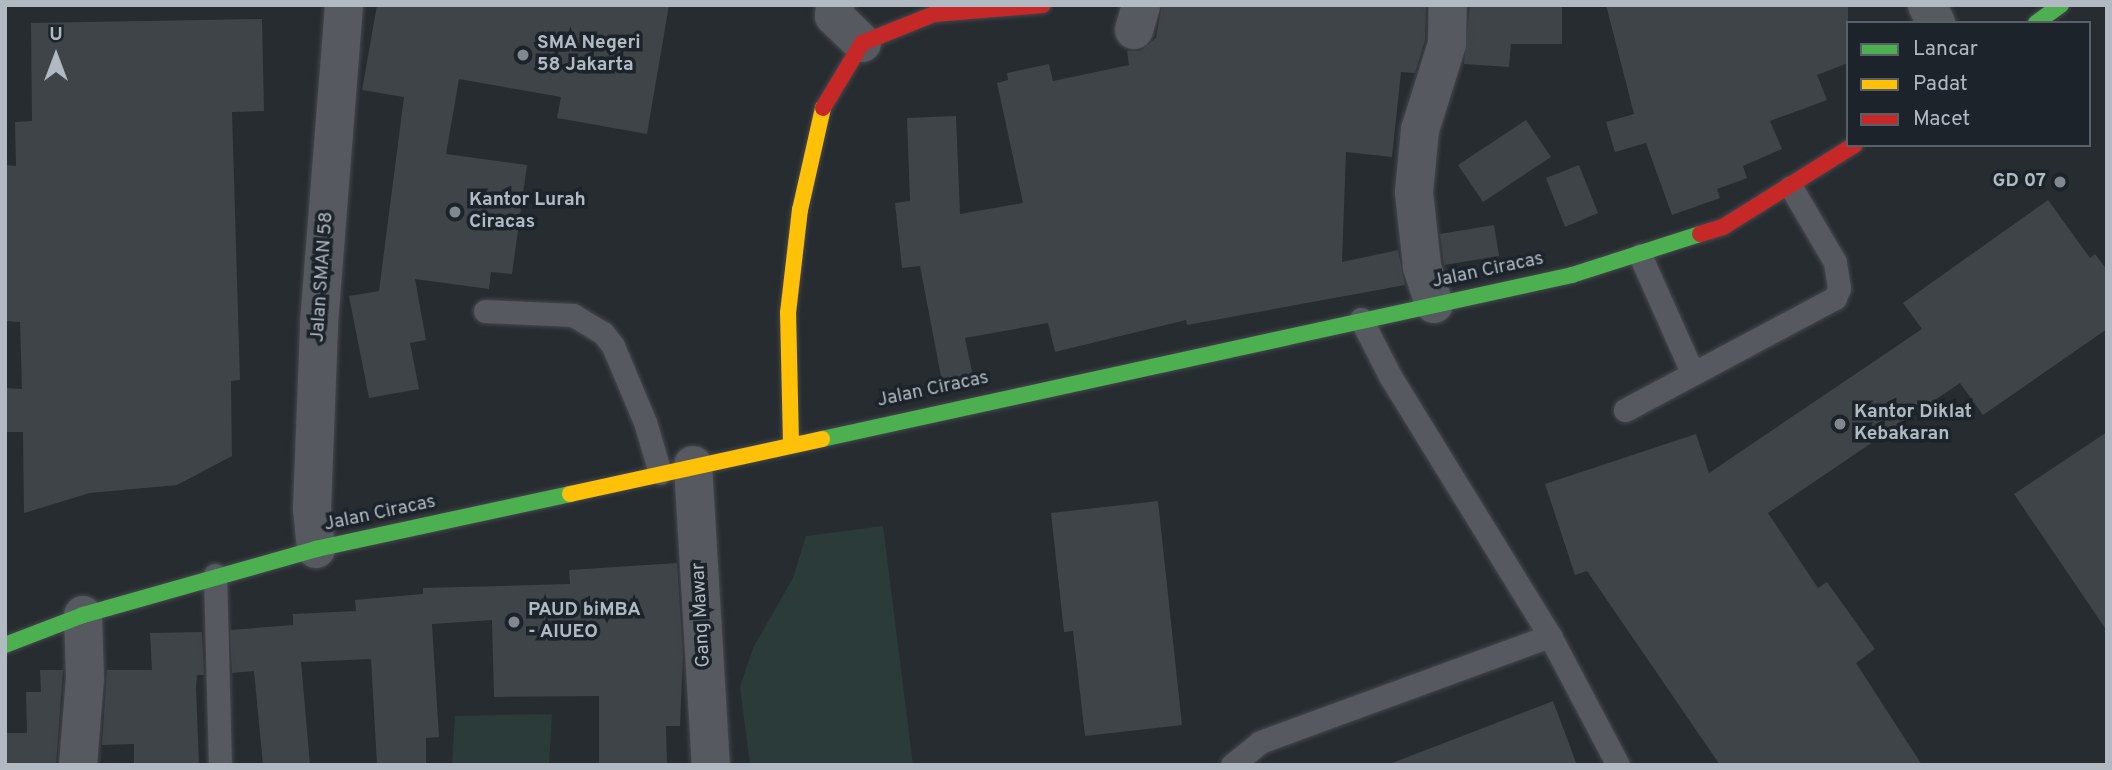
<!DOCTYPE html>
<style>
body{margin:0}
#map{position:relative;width:2112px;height:770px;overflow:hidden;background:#272c31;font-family:Overpass,sans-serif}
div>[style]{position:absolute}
.green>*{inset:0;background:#2a3b3a}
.building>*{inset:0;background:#3f4448}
.roads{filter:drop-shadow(0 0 2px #44484c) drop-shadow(0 0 2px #44484c)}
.lane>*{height:23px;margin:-11.5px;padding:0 11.5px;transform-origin:11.5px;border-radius:11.5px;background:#565a60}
.street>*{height:38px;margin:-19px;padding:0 19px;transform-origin:19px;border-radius:19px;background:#565a60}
.fast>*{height:16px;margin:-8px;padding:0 8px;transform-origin:8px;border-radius:8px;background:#4caf50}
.slow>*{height:16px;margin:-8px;padding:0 8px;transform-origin:8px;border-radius:8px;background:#ffc107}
.jam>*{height:16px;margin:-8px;padding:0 8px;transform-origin:8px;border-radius:8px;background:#c62828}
.dots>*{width:19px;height:19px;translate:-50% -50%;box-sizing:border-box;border:4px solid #1c232b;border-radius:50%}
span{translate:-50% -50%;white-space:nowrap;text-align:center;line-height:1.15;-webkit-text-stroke:7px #1c232b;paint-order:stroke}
.poi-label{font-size:19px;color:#b1b9c2;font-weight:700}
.left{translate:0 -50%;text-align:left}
.right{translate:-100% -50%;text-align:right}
.street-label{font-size:19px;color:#b1b9c2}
.frame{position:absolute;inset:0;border:7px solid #b1b9c2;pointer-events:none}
.legend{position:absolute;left:1846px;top:21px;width:245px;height:126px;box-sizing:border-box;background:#1c232b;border:2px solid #585f67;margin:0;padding:9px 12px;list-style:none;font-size:21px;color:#b1b9c2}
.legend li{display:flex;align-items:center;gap:14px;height:35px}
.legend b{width:35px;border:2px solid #585f67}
.north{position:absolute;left:21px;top:21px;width:70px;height:70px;-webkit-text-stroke:5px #1c232b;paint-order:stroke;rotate:0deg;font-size:19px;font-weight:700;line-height:28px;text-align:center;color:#b1b9c2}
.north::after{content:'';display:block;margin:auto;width:24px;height:32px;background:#b1b9c2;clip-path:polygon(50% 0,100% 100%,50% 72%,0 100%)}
</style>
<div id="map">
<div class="green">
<div style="clip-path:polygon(883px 526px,913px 765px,750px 765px,740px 687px,753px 648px,793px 578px,806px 536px)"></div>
<div style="clip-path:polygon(552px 714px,549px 765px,452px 765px,455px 716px)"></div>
</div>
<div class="building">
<div style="clip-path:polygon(377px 5px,669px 5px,647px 134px,557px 118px,561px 97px,459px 79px,446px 154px,527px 165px,512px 274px,491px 272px,489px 289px,415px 279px,426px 340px,410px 343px,419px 389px,369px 398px,349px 296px,379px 291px,404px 97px,362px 90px)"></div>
<div style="clip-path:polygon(1162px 5px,1426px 5px,1425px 40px,1415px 73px,1401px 72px,1392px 157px,1346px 152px,1342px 262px,1398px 250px,1405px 285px,1187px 325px,1186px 320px,1055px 352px,1048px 323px,965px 338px,974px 382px,943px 387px,920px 266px,902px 268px,895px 203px,910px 201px,907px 118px,956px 116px,960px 214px,1023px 203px,997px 83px,1008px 80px,1007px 73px,1049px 64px,1053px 81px,1129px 65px,1127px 51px,1140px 51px,1156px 38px)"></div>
<div style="clip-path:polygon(1470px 5px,1562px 5px,1562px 44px,1511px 44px,1509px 67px,1464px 64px)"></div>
<div style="clip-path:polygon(1606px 5px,1848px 5px,1848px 63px,1817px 75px,1827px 100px,1770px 121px,1782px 149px,1743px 166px,1747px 178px,1717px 189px,1720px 198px,1672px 215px,1646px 143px,1615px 152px,1606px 122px,1634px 114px)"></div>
<div style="clip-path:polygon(262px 19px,264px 111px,232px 112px,240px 380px,231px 381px,232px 456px,177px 485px,90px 493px,24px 513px,23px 432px,5px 432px,5px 388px,22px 389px,20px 322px,5px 321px,5px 165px,16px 166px,15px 122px,32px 121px,31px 23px)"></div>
<div style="clip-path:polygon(1526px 120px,1551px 157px,1483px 202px,1458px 165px)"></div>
<div style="clip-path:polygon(1579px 165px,1598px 213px,1565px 227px,1546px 178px)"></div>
<div style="clip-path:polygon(2048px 200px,2090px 258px,2095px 254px,2107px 270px,2107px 329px,1983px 415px,1960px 383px,1768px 513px,1818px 588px,1827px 582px,1875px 649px,1856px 663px,1922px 765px,1720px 765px,1587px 571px,1575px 575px,1545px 484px,1696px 434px,1709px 473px,1922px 329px,1903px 303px)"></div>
<div style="clip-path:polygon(1494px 225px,1499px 256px,1444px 265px,1440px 234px)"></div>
<div style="clip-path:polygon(2107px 432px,2107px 631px,2014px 494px)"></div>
<div style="clip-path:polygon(1158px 501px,1182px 725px,1085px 736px,1073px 631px,1064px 632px,1051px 513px)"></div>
<div style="clip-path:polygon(677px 563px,683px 656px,680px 726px,666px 726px,667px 765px,599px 765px,599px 696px,494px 697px,492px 620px,432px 624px,439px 737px,426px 738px,426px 765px,377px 765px,371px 659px,301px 662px,310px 765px,263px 765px,254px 671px,232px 673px,230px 630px,293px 625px,293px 614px,356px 611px,355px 600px,423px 594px,423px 588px,570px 584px,569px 570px)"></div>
<div style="clip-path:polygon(202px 632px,204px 675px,197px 675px,196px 688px,199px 765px,134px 765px,134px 744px,102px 745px,107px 670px,152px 670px,150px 633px)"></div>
<div style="clip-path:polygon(40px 670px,63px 670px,56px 765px,5px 763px,5px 733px,27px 733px,26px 692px,41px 692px)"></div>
<div style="clip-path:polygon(1553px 701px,1577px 765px,1392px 765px,1392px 763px)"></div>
</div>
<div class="roads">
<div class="lane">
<div style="left:1640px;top:255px;width:130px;rotate:66deg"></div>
<div style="left:485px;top:311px;width:88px;rotate:2.6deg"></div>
<div style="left:573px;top:315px;width:35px;rotate:31deg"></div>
<div style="left:603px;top:333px;width:16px;rotate:52deg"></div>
<div style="left:613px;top:346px;width:82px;rotate:67.2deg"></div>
<div style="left:645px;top:422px;width:53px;rotate:73.6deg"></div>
<div style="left:1625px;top:410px;width:238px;rotate:-28.1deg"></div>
<div style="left:1835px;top:298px;width:11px;rotate:-68deg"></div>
<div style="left:1839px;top:288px;width:26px;rotate:-99deg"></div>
<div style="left:1835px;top:262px;width:87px;rotate:-120.4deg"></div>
<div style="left:215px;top:575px;width:190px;rotate:88.5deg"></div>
<div style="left:1550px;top:636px;width:146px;rotate:62.2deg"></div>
<div style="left:1232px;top:765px;width:36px;rotate:-39deg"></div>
<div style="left:1260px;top:742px;width:309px;rotate:-20.1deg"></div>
<div style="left:1550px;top:636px;width:305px;rotate:-121.6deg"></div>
<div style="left:1390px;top:376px;width:64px;rotate:-117deg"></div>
</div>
<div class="street">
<div style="left:835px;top:5px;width:11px;rotate:95deg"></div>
<div style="left:834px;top:16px;width:39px;rotate:44deg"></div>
<div style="left:1927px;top:5px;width:20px;rotate:63deg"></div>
<div style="left:1134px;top:30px;width:26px;rotate:-74deg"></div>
<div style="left:1434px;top:304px;width:40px;rotate:-108deg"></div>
<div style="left:1422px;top:266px;width:74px;rotate:-96.2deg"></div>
<div style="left:1414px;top:192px;width:62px;rotate:-84.5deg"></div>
<div style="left:1420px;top:130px;width:90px;rotate:-72.6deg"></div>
<div style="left:1447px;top:44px;width:39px;rotate:-89deg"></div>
<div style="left:693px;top:465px;width:301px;rotate:86.6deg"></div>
<div style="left:316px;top:549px;width:40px;rotate:-95.7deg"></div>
<div style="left:312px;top:509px;width:186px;rotate:-87.8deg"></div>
<div style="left:319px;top:323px;width:319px;rotate:-85.5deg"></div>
<div style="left:78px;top:765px;width:87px;rotate:-85.4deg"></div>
<div style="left:85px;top:678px;width:63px;rotate:-91.8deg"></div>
</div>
<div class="fast">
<div style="left:2036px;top:23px;width:31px;rotate:-36deg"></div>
<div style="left:822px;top:439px;width:768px;rotate:-12.33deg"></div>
<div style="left:1572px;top:275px;width:134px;rotate:-17.8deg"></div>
<div style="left:5px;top:645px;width:84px;rotate:-21deg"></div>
<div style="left:83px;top:615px;width:242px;rotate:-15.8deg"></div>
<div style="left:316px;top:549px;width:260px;rotate:-12.2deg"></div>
</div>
<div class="slow">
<div style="left:791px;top:443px;width:130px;rotate:-91.3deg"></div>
<div style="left:788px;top:313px;width:104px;rotate:-83.4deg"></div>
<div style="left:800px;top:210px;width:105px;rotate:-77.3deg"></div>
<div style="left:570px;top:494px;width:258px;rotate:-12.3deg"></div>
</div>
<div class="jam">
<div style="left:823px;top:108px;width:76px;rotate:-59deg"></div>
<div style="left:862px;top:43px;width:78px;rotate:-21.9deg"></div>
<div style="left:934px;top:14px;width:109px;rotate:-4.7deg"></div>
<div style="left:1700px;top:234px;width:24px;rotate:-17deg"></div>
<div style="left:1723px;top:227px;width:155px;rotate:-32deg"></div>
</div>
</div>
<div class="dots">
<div style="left:523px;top:55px;background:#81888f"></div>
<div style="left:2060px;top:182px;background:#81888f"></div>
<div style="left:455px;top:212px;background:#81888f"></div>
<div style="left:1840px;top:424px;background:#81888f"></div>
<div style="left:514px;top:622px;background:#81888f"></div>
</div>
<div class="poi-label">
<span class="left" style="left:537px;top:55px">SMA Negeri<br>58 Jakarta</span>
<span class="right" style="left:2046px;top:182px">GD 07</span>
<span class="left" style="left:469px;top:212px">Kantor Lurah<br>Ciracas</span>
<span class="left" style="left:1854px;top:424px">Kantor Diklat<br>Kebakaran</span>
<span class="left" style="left:528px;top:622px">PAUD biMBA<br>- AIUEO</span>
</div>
<div class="street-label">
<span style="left:1488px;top:271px;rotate:-12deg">Jalan Ciracas</span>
<span style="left:323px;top:277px;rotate:-86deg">Jalan SMAN 58</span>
<span style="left:933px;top:390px;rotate:-12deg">Jalan Ciracas</span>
<span style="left:380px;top:514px;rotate:-12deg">Jalan Ciracas</span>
<span style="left:702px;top:615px;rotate:-93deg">Gang Mawar</span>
</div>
<div class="frame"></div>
<ul class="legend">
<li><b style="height:9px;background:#4caf50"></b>Lancar</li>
<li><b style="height:9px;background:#ffc107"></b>Padat</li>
<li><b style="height:9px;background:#c62828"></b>Macet</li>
</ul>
<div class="north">U</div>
</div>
